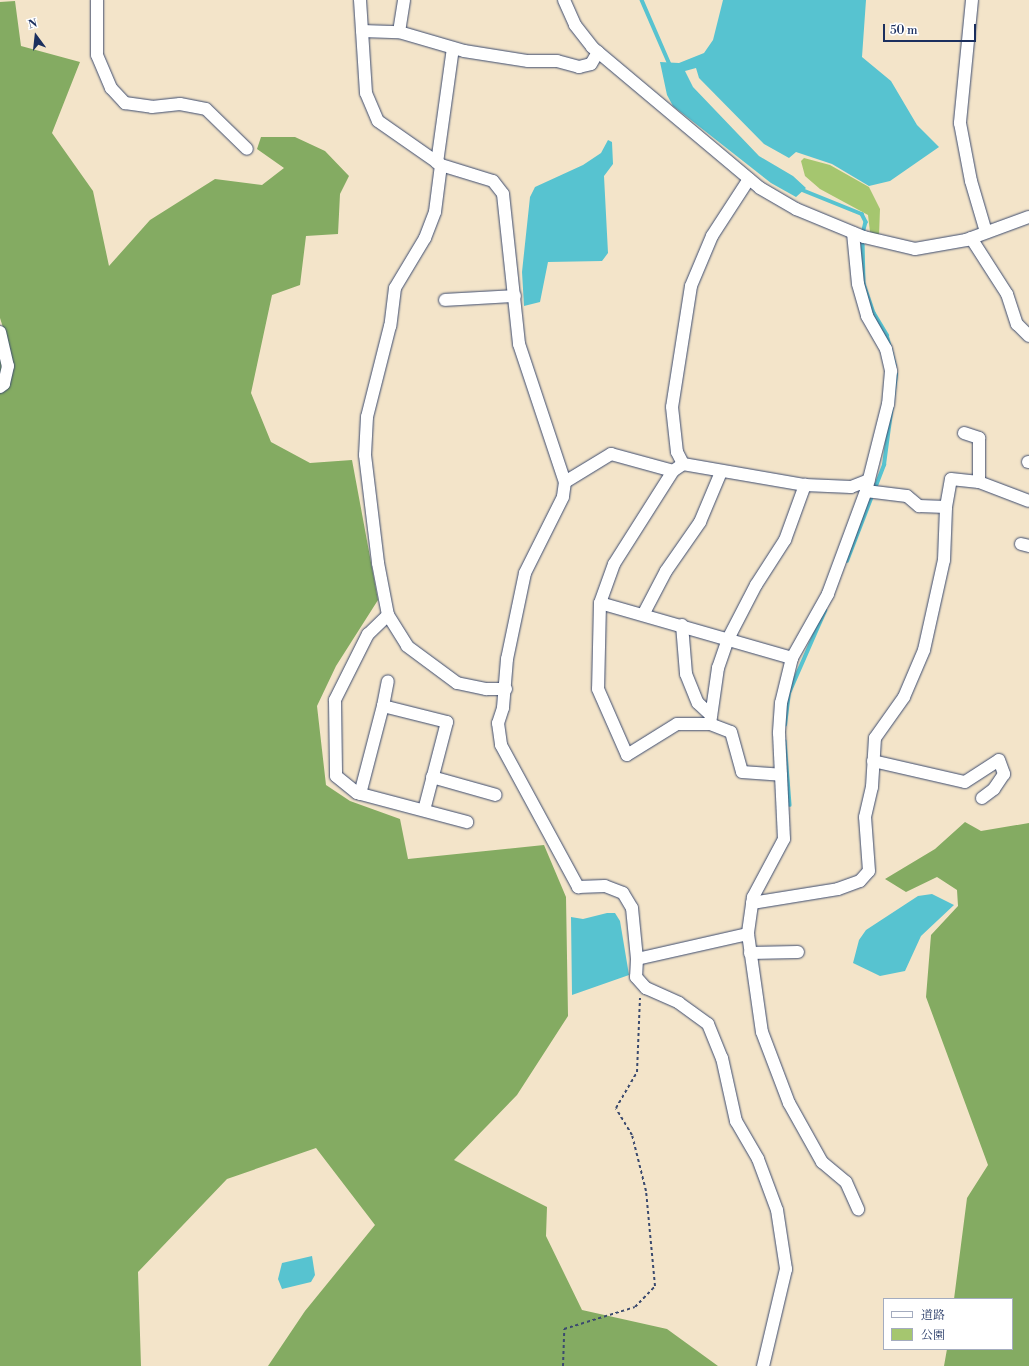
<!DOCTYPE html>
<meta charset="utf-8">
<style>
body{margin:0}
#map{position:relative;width:1029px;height:1366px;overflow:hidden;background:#f3e4c9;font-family:"Libre Bodoni","Noto Serif JP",serif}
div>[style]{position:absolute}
.green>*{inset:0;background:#a5c66f}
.forest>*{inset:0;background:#84ab62}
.water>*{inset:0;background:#57c3d0}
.stream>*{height:3.5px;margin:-1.75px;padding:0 1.75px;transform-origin:1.75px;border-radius:1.75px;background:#57c3d0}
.path>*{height:2px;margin-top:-1px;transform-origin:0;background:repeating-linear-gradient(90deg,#3b4a6e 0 3px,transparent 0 6px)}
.roads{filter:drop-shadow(0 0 1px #3b4a6e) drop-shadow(0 0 1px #3b4a6e)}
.street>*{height:12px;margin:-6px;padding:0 6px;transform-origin:6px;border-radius:6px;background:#fff}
span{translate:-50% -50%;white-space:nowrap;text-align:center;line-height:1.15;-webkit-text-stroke:4px #fff;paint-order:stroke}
.legend{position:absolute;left:883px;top:1298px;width:130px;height:52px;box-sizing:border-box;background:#fff;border:1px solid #a4acbf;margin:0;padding:5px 7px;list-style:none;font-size:12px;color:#1b2f5e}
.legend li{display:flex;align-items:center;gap:8px;height:20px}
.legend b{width:20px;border:1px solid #a4acbf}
.north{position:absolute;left:16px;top:16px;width:40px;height:40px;-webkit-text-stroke:3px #fff;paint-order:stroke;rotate:345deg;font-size:11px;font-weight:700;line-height:16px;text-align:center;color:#1b2f5e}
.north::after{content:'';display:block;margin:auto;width:14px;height:18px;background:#1b2f5e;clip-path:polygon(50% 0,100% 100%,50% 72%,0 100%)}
.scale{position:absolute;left:883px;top:24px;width:93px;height:18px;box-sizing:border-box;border:2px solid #1b2f5e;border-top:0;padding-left:5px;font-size:12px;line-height:14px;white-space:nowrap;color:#1b2f5e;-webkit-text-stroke:3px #fff;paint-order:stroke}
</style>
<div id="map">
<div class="green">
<div style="clip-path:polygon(804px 158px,830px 165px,869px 187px,880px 209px,879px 236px,870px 232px,868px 215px,820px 189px,805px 176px,801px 161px)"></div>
</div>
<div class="forest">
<div style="clip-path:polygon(15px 1px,21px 46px,80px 62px,52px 133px,93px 191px,109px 266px,150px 220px,215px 179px,262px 185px,284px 168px,257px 149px,261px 137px,295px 137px,325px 151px,349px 176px,340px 194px,338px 234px,306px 236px,300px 285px,272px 295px,251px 393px,271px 442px,310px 463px,352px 460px,378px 600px,336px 666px,317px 706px,326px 785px,350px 801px,400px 819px,408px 859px,544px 845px,566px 897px,568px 1016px,517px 1095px,454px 1160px,547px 1207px,546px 1236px,582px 1310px,667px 1329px,718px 1366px,268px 1366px,305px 1311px,375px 1225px,316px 1148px,227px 1179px,138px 1272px,141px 1366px,0 1366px,0 345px,8px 343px,0 318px,0 2px)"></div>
<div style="clip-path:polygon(965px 822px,981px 831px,1029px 823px,1029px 1366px,944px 1366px,947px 1349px,1012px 1349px,1012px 1299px,954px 1299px,967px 1198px,988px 1165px,926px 997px,931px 935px,958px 906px,957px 890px,937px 877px,906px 892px,885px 879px,935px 849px)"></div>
</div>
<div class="water">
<div style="clip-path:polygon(723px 0,866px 0,862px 57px,891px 81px,917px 125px,939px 147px,890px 181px,869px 186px,832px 164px,796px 152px,789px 158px,764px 144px,699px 78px,696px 68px,685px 71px,693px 87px,759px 156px,793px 176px,806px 188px,796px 197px,771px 183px,673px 106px,667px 95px,660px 62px,679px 63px,704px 53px,713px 40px)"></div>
<div style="clip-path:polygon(608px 140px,612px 142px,613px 164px,604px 176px,608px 253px,602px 261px,548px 262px,540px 302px,524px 306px,522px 272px,530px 197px,535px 187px,583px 165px,601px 153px)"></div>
<div style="clip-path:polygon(932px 894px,954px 905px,921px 936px,905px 971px,880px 976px,853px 963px,859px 940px,866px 930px,918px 896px)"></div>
<div style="clip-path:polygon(607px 913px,615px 913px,620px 921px,629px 975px,572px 995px,571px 917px,583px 919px)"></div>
<div style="clip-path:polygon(312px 1256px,315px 1275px,311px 1282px,282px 1289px,278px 1279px,282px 1263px)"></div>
</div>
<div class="stream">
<div style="left:642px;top:0;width:73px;rotate:66.6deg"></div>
<div style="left:800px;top:189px;width:67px;rotate:22deg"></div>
<div style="left:862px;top:214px;width:9px;rotate:63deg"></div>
<div style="left:866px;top:222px;width:12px;rotate:104deg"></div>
<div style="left:863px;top:240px;width:44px;rotate:88.7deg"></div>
<div style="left:864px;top:284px;width:31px;rotate:71deg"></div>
<div style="left:874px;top:313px;width:26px;rotate:59deg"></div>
<div style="left:887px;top:335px;width:31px;rotate:75deg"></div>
<div style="left:847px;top:561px;width:103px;rotate:-68.9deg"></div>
<div style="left:884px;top:465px;width:91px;rotate:-82.4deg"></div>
<div style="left:785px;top:725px;width:32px;rotate:-83deg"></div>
<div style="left:789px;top:693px;width:90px;rotate:-66.3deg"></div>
<div style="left:785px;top:741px;width:64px;rotate:85.5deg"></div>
</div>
<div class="path">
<div style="left:563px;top:1366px;width:37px;rotate:-88deg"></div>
<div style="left:564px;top:1329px;width:74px;rotate:-17.2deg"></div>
<div style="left:635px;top:1307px;width:29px;rotate:-46deg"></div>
<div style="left:655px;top:1286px;width:95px;rotate:-95.4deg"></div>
<div style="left:646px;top:1191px;width:58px;rotate:-104deg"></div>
<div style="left:632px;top:1135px;width:31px;rotate:-121deg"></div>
<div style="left:616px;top:1108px;width:42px;rotate:-59.7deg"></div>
<div style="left:637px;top:1072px;width:74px;rotate:-87.7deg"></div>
</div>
<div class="roads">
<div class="street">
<div style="left:97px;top:0;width:55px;rotate:90deg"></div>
<div style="left:97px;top:55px;width:36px;rotate:67deg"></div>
<div style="left:111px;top:88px;width:21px;rotate:47deg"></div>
<div style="left:125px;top:103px;width:27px;rotate:8deg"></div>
<div style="left:152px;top:107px;width:28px;rotate:-6deg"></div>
<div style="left:180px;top:104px;width:26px;rotate:11deg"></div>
<div style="left:206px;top:109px;width:57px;rotate:44.3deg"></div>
<div style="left:360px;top:0;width:93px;rotate:86.3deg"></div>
<div style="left:366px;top:93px;width:30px;rotate:67deg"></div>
<div style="left:378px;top:121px;width:77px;rotate:34.9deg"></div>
<div style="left:441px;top:165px;width:54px;rotate:17.1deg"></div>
<div style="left:493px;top:181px;width:16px;rotate:52deg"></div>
<div style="left:503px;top:194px;width:151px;rotate:83.9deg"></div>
<div style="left:519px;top:344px;width:145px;rotate:71.6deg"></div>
<div style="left:565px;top:482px;width:15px;rotate:98deg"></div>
<div style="left:563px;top:497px;width:85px;rotate:116.6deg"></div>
<div style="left:525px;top:573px;width:88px;rotate:101.8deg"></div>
<div style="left:507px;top:659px;width:49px;rotate:94.7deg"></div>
<div style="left:503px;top:708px;width:16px;rotate:108deg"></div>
<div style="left:498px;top:723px;width:22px;rotate:82deg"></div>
<div style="left:501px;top:745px;width:162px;rotate:61.5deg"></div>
<div style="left:578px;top:887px;width:27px;rotate:-2deg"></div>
<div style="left:605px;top:886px;width:19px;rotate:21deg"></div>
<div style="left:623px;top:893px;width:17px;rotate:59deg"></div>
<div style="left:632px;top:908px;width:51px;rotate:84.4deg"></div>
<div style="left:637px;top:959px;width:114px;rotate:-12.7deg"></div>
<div style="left:564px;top:0;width:27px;rotate:66deg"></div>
<div style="left:575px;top:25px;width:28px;rotate:52deg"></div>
<div style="left:592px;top:47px;width:219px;rotate:40deg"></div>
<div style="left:760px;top:188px;width:42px;rotate:30.3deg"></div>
<div style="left:796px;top:209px;width:74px;rotate:22.4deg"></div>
<div style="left:864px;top:237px;width:52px;rotate:13.2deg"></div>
<div style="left:915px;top:249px;width:52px;rotate:-10deg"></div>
<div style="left:966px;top:240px;width:67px;rotate:-20.1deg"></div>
<div style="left:972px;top:0;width:124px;rotate:95.6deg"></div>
<div style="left:960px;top:123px;width:59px;rotate:79.3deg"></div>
<div style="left:971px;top:181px;width:53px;rotate:73.6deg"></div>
<div style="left:362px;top:31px;width:37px;rotate:2deg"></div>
<div style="left:399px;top:32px;width:68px;rotate:16.3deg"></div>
<div style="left:464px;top:51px;width:65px;rotate:8.9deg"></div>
<div style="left:528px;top:61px;width:29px"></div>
<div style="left:557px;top:61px;width:23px;rotate:15deg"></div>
<div style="left:579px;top:67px;width:12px;rotate:-14deg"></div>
<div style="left:591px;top:64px;width:14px;rotate:-60deg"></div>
<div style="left:399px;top:32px;width:32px;rotate:-81deg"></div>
<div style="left:437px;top:163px;width:116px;rotate:-82.1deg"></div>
<div style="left:441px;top:165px;width:47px;rotate:97.3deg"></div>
<div style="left:435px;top:212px;width:28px;rotate:111deg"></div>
<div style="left:425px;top:238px;width:58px;rotate:121deg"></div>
<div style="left:395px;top:288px;width:38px;rotate:97deg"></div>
<div style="left:390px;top:326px;width:94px;rotate:104.2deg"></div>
<div style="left:367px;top:417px;width:38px;rotate:93deg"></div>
<div style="left:365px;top:455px;width:109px;rotate:83.1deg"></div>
<div style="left:378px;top:563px;width:53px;rotate:79.1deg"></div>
<div style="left:388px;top:615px;width:36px;rotate:58deg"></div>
<div style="left:407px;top:646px;width:62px;rotate:36.5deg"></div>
<div style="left:457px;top:683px;width:30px;rotate:12deg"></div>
<div style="left:486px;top:689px;width:20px"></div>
<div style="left:749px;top:179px;width:68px;rotate:123deg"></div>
<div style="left:712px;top:236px;width:54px;rotate:112.8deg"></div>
<div style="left:691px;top:286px;width:122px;rotate:98.9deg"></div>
<div style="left:672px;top:407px;width:45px;rotate:83.7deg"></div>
<div style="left:677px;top:452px;width:13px;rotate:63deg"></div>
<div style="left:683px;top:464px;width:124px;rotate:9.8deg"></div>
<div style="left:805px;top:485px;width:46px;rotate:2.5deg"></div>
<div style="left:851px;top:487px;width:19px;rotate:-21deg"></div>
<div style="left:853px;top:233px;width:51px;rotate:84.4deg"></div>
<div style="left:858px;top:284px;width:33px;rotate:74deg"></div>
<div style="left:867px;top:316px;width:38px;rotate:60deg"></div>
<div style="left:886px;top:349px;width:23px;rotate:77deg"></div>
<div style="left:891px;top:371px;width:33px;rotate:95deg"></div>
<div style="left:888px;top:404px;width:90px;rotate:104.2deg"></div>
<div style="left:866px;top:491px;width:110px;rotate:110.3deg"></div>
<div style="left:828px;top:594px;width:73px;rotate:119.4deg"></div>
<div style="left:792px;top:658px;width:46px;rotate:103.7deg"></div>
<div style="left:781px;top:703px;width:30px;rotate:94deg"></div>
<div style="left:779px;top:733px;width:106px;rotate:87.3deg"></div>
<div style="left:784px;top:839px;width:66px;rotate:118.1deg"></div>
<div style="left:753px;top:897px;width:37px;rotate:98deg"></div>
<div style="left:748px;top:934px;width:99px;rotate:81.9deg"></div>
<div style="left:762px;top:1032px;width:76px;rotate:69.2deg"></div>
<div style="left:789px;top:1103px;width:68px;rotate:60.8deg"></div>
<div style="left:822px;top:1162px;width:31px;rotate:40deg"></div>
<div style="left:846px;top:1182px;width:30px;rotate:66deg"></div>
<div style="left:971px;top:238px;width:67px;rotate:57.3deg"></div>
<div style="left:1007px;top:294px;width:32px;rotate:72deg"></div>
<div style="left:1017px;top:324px;width:17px;rotate:45deg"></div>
<div style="left:445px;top:300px;width:70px;rotate:-3.3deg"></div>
<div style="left:0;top:332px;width:35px;rotate:77deg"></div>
<div style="left:8px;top:366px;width:18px;rotate:103deg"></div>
<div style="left:4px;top:384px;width:5px;rotate:143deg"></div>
<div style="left:964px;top:433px;width:16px;rotate:18deg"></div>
<div style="left:979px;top:438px;width:44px;rotate:90deg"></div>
<div style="left:1028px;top:462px;width:1px"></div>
<div style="left:683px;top:464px;width:12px;rotate:145deg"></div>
<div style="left:673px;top:471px;width:110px;rotate:122.4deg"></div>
<div style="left:614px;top:564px;width:41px;rotate:109.7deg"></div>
<div style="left:600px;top:603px;width:86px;rotate:91.3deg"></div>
<div style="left:598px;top:689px;width:72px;rotate:66.3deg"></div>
<div style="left:627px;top:755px;width:59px;rotate:-31.8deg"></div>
<div style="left:677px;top:724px;width:33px"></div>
<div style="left:710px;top:724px;width:22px;rotate:21deg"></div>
<div style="left:731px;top:732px;width:41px;rotate:74.6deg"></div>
<div style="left:742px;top:772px;width:39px;rotate:4deg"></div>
<div style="left:565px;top:482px;width:54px;rotate:-31.3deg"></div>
<div style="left:611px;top:454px;width:64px;rotate:15.3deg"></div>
<div style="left:866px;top:491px;width:41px;rotate:7deg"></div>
<div style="left:907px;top:496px;width:16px;rotate:40deg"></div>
<div style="left:919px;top:506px;width:27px;rotate:2deg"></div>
<div style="left:946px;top:507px;width:28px;rotate:-80deg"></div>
<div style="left:951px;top:479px;width:28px;rotate:6deg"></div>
<div style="left:979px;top:482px;width:53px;rotate:20.8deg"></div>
<div style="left:1021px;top:544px;width:8px;rotate:14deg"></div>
<div style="left:600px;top:603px;width:200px;rotate:16deg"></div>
<div style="left:644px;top:613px;width:47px;rotate:-62.4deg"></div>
<div style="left:666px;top:571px;width:60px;rotate:-55.2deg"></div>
<div style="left:700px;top:522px;width:54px;rotate:-67.2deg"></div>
<div style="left:388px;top:615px;width:28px;rotate:136deg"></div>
<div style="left:368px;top:634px;width:74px;rotate:116.6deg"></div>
<div style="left:335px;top:700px;width:76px;rotate:89.2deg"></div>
<div style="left:336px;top:776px;width:27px;rotate:39deg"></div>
<div style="left:357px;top:793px;width:114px;rotate:14.8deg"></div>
<div style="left:682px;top:625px;width:49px;rotate:85.3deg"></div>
<div style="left:686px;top:674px;width:31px;rotate:68deg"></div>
<div style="left:698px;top:703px;width:18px;rotate:43deg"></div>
<div style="left:383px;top:706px;width:25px;rotate:-79deg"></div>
<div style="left:710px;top:724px;width:57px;rotate:-81.9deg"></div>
<div style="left:718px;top:668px;width:31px;rotate:-71deg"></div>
<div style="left:728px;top:639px;width:61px;rotate:-62.6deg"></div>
<div style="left:756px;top:585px;width:54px;rotate:-57.2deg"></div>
<div style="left:785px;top:540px;width:59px;rotate:-70deg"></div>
<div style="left:873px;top:761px;width:94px;rotate:12.9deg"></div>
<div style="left:965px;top:782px;width:40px;rotate:-32.9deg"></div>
<div style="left:999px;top:760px;width:15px;rotate:70deg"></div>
<div style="left:1004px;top:774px;width:18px;rotate:124deg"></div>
<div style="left:994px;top:789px;width:15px;rotate:143deg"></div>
<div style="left:432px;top:777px;width:66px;rotate:15.7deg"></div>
<div style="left:360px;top:794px;width:91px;rotate:-75.4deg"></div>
<div style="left:383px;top:706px;width:66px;rotate:14deg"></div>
<div style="left:447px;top:722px;width:91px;rotate:104.6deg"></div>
<div style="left:752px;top:903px;width:87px;rotate:-9.2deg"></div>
<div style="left:838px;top:889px;width:23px;rotate:-20deg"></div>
<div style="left:860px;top:881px;width:13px;rotate:-48deg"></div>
<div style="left:869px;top:871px;width:54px;rotate:-94.2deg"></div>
<div style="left:865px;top:817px;width:31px;rotate:-77deg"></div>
<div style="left:872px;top:787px;width:49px;rotate:-86.5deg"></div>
<div style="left:875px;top:738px;width:50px;rotate:-54.7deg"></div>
<div style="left:904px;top:697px;width:51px;rotate:-66.9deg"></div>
<div style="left:924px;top:650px;width:92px;rotate:-77.5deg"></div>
<div style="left:944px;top:560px;width:53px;rotate:-87.8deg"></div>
<div style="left:750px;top:953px;width:48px;rotate:-1.2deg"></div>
<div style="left:637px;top:959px;width:18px;rotate:93deg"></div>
<div style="left:636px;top:977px;width:15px;rotate:48deg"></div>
<div style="left:646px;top:988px;width:36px;rotate:24deg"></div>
<div style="left:679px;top:1003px;width:36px;rotate:36deg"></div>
<div style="left:708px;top:1024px;width:37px;rotate:68deg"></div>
<div style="left:722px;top:1058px;width:65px;rotate:77.5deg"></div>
<div style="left:736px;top:1121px;width:44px;rotate:59.9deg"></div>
<div style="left:758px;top:1159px;width:54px;rotate:69.6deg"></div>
<div style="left:777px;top:1210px;width:60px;rotate:81.3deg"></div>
<div style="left:786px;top:1269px;width:100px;rotate:103.3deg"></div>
</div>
</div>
<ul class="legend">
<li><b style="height:5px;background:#fff"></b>道路</li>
<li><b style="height:11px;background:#a5c66f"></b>公園</li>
</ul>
<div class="north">N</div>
<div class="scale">50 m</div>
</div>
